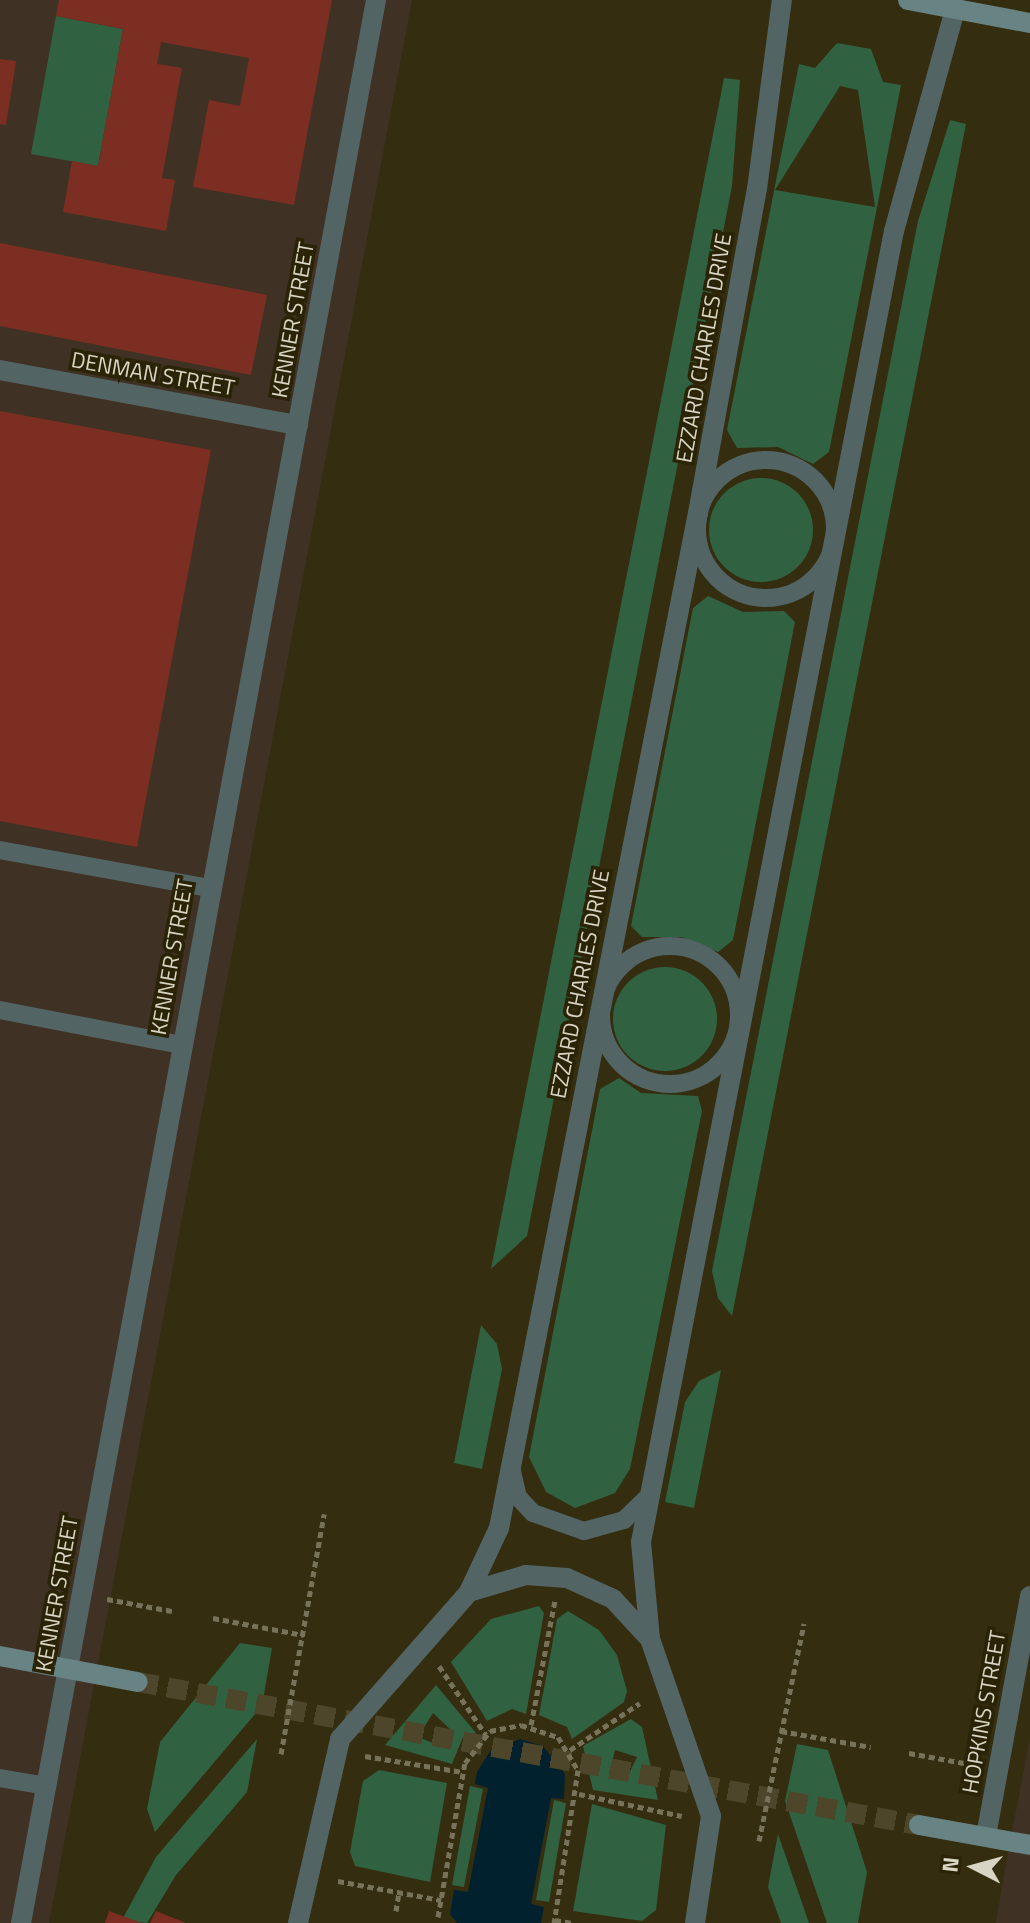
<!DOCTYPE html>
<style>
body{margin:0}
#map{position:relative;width:1030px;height:1923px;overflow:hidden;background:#342d10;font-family:"Titillium Web",sans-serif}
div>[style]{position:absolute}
.industrial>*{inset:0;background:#3f3224}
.green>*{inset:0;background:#306241}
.round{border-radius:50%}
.water>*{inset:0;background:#00212d}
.building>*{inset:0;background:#7b2e21}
.secondary-tunnel>*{height:20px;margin-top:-10px;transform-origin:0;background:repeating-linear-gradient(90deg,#4d462b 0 20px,transparent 0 30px)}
.path>*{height:5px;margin-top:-2.5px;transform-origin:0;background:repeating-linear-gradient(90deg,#77725a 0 6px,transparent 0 10px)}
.lane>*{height:18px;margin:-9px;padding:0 9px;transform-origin:9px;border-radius:9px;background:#536465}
.lane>.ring{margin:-9px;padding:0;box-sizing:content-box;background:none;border:18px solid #536465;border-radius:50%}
.street>*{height:20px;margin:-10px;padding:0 10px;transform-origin:10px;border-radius:10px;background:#536465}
.secondary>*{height:20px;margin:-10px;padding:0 10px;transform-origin:10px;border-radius:10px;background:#688384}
span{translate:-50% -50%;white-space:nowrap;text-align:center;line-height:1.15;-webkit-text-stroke:7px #2a2306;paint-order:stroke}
.street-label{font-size:22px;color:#d8d5c4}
.north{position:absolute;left:934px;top:1827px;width:80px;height:80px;-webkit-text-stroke:6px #2a2306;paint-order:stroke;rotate:276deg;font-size:22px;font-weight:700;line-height:32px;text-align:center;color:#d8d5c4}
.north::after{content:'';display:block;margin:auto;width:28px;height:36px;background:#d8d5c4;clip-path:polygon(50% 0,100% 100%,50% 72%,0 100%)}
</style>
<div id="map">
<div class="industrial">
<div style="clip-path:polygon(0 0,412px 0,49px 1923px,0 1923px)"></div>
<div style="clip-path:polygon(1030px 1737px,1030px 1923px,996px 1923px,1002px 1886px)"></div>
</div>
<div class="green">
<div style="clip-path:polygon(56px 16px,123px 29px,98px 166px,31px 154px)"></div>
<div style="clip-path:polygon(evenodd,837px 43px,871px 49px,883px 82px,901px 85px,829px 452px,813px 464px,778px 447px,737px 448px,727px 430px,799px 64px,815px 68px,837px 43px,840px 86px,858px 90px,875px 207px,775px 190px,840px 86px)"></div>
<div style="clip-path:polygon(724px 78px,740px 80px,732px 186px,527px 1236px,491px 1269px)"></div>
<div style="clip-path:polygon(950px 120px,966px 124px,732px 1316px,718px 1298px,712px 1271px,918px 221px)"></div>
<div class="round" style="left:709px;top:478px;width:104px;height:104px"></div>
<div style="clip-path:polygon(708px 596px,743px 612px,784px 611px,795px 622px,733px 940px,718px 952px,682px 937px,642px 937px,631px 926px,693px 608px)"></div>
<div class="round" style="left:613px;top:967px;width:104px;height:104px"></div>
<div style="clip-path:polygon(619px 1078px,641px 1093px,698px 1096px,702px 1111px,630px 1469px,615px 1493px,575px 1508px,546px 1492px,529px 1457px,600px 1089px)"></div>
<div style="clip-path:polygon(481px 1325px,497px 1344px,502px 1369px,482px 1469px,454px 1463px)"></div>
<div style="clip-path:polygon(721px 1370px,694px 1508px,665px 1502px,685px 1402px,699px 1381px)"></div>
<div style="clip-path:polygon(539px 1606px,544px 1613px,526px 1714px,512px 1709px,487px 1721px,451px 1662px,491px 1619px)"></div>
<div style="clip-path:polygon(568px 1611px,599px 1630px,617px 1655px,627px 1691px,624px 1702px,572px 1739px,567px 1727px,539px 1715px,557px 1619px)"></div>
<div style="clip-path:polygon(240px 1643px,272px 1648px,262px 1706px,155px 1832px,147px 1809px,160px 1742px)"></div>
<div style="clip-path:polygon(evenodd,436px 1685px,476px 1733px,463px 1737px,452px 1764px,385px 1745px,436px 1685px,433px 1713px,451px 1730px,435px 1744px,418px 1737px,433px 1713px)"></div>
<div style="clip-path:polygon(evenodd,631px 1719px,642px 1727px,658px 1800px,593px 1790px,583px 1746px,631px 1719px,615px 1750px,637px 1757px,626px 1780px,609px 1774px,615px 1750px)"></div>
<div style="clip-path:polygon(257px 1739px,247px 1792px,176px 1875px,147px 1923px,122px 1920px,156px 1857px)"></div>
<div style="clip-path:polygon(797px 1744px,828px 1750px,867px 1872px,858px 1923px,827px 1923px,785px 1801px)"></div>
<div style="clip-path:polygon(379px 1770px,447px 1783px,430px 1882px,355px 1866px,350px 1852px,363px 1781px)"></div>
<div style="clip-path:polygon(470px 1786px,483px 1789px,464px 1887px,452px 1885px)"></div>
<div style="clip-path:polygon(554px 1800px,566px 1803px,549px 1902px,536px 1900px)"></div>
<div style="clip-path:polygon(592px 1804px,666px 1825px,656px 1910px,642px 1921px,573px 1911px)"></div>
<div style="clip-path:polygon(778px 1834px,809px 1923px,781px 1923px,768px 1887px)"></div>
</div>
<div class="water">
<div style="clip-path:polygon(520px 1739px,543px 1746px,565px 1774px,564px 1799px,551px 1798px,531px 1904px,544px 1907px,541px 1923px,457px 1923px,450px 1914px,454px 1890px,468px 1892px,488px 1788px,475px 1784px,477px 1772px,491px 1750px)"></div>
</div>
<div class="building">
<div style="clip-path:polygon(59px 0,332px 0,294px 205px,193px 187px,209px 100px,240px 106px,249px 58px,161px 42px,157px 64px,182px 68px,162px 178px,175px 180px,166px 231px,63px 212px,72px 161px,98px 166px,123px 29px,56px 16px)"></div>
<div style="clip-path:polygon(0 59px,16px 61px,6px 125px,0 124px)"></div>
<div style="clip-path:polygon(0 243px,267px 295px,251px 375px,0 326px)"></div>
<div style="clip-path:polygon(0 411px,211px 450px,137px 847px,0 821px)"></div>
<div style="clip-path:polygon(109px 1911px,142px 1923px,105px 1923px)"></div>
<div style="clip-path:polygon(156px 1911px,186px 1923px,150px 1923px)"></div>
</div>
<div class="secondary-tunnel">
<div style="left:138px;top:1682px;width:794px;rotate:10.38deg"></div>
</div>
<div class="path">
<div style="left:107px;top:1599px;width:66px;rotate:10.5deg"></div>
<div style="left:213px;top:1618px;width:92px;rotate:10.7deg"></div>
<div style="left:439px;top:1666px;width:83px;rotate:55.7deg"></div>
<div style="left:531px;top:1725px;width:127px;rotate:-79.1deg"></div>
<div style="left:781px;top:1731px;width:91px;rotate:10.1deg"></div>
<div style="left:570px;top:1750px;width:84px;rotate:-33.9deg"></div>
<div style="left:909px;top:1753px;width:67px;rotate:10.3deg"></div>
<div style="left:281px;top:1754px;width:244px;rotate:-79.8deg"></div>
<div style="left:365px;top:1756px;width:99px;rotate:9.3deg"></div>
<div style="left:579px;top:1794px;width:105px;rotate:12.1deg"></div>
<div style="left:759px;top:1841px;width:222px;rotate:-78.3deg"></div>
<div style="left:338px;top:1881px;width:105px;rotate:10.5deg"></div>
<div style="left:396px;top:1911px;width:19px;rotate:-81deg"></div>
<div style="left:438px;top:1917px;width:156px;rotate:-80.1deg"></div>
<div style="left:465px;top:1763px;width:41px;rotate:-52deg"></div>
<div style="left:490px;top:1731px;width:32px;rotate:-11deg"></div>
<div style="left:521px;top:1725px;width:39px;rotate:18deg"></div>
<div style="left:558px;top:1737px;width:39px;rotate:59deg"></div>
<div style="left:578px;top:1770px;width:155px;rotate:98.9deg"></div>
<div style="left:555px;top:1920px;width:17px;rotate:10deg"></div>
</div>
<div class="lane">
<div class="ring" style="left:697px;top:460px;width:120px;height:120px"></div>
<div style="left:0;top:850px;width:212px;rotate:10.3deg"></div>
<div class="ring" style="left:601px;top:946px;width:120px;height:120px"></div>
<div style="left:0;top:1010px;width:184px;rotate:10.9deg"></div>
<div style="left:511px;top:1467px;width:31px;rotate:77deg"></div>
<div style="left:518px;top:1497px;width:22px;rotate:47deg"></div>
<div style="left:533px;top:1513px;width:54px;rotate:19.4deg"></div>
<div style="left:584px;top:1531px;width:41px;rotate:-15.4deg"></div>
<div style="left:624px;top:1520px;width:37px;rotate:-44deg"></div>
<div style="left:0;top:1778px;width:48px;rotate:9.7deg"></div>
</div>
<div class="street">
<div style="left:0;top:370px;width:303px;rotate:10.5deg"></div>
<div style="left:469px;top:1592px;width:59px;rotate:-16.6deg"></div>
<div style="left:526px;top:1575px;width:41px;rotate:4.2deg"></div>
<div style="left:567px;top:1578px;width:51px;rotate:24.5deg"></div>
<div style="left:613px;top:1599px;width:50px;rotate:47.4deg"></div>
<div style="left:986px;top:1836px;width:244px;rotate:-79.6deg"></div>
<div style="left:21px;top:1923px;width:1955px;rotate:-79.54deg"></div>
<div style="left:298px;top:1923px;width:189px;rotate:-77.1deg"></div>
<div style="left:340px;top:1739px;width:196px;rotate:-48.7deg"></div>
<div style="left:469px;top:1592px;width:71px;rotate:-64.9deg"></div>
<div style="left:499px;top:1528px;width:1034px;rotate:-78.91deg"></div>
<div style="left:698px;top:513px;width:329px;rotate:-79.7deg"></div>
<div style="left:757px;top:189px;width:191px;rotate:-82.5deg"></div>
<div style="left:695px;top:1923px;width:108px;rotate:-81.5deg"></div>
<div style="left:711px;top:1816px;width:187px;rotate:-109deg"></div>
<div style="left:650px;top:1639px;width:97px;rotate:-95.3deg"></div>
<div style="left:641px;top:1542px;width:1335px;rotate:-79.08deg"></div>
<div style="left:894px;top:231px;width:229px;rotate:-74.6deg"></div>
</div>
<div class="secondary">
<div style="left:908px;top:0;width:124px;rotate:10.7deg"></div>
<div style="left:0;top:1656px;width:140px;rotate:10.7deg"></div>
<div style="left:919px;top:1825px;width:113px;rotate:10.2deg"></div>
</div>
<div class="street-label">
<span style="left:293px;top:320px;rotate:-80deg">KENNER STREET</span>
<span style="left:704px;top:348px;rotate:-80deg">EZZARD CHARLES DRIVE</span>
<span style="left:153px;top:374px;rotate:10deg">DENMAN STREET</span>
<span style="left:172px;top:957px;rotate:-80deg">KENNER STREET</span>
<span style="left:580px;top:984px;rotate:-79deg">EZZARD CHARLES DRIVE</span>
<span style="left:57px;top:1594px;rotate:-80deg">KENNER STREET</span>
<span style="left:984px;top:1712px;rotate:-80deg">HOPKINS STREET</span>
</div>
<div class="north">N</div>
</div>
